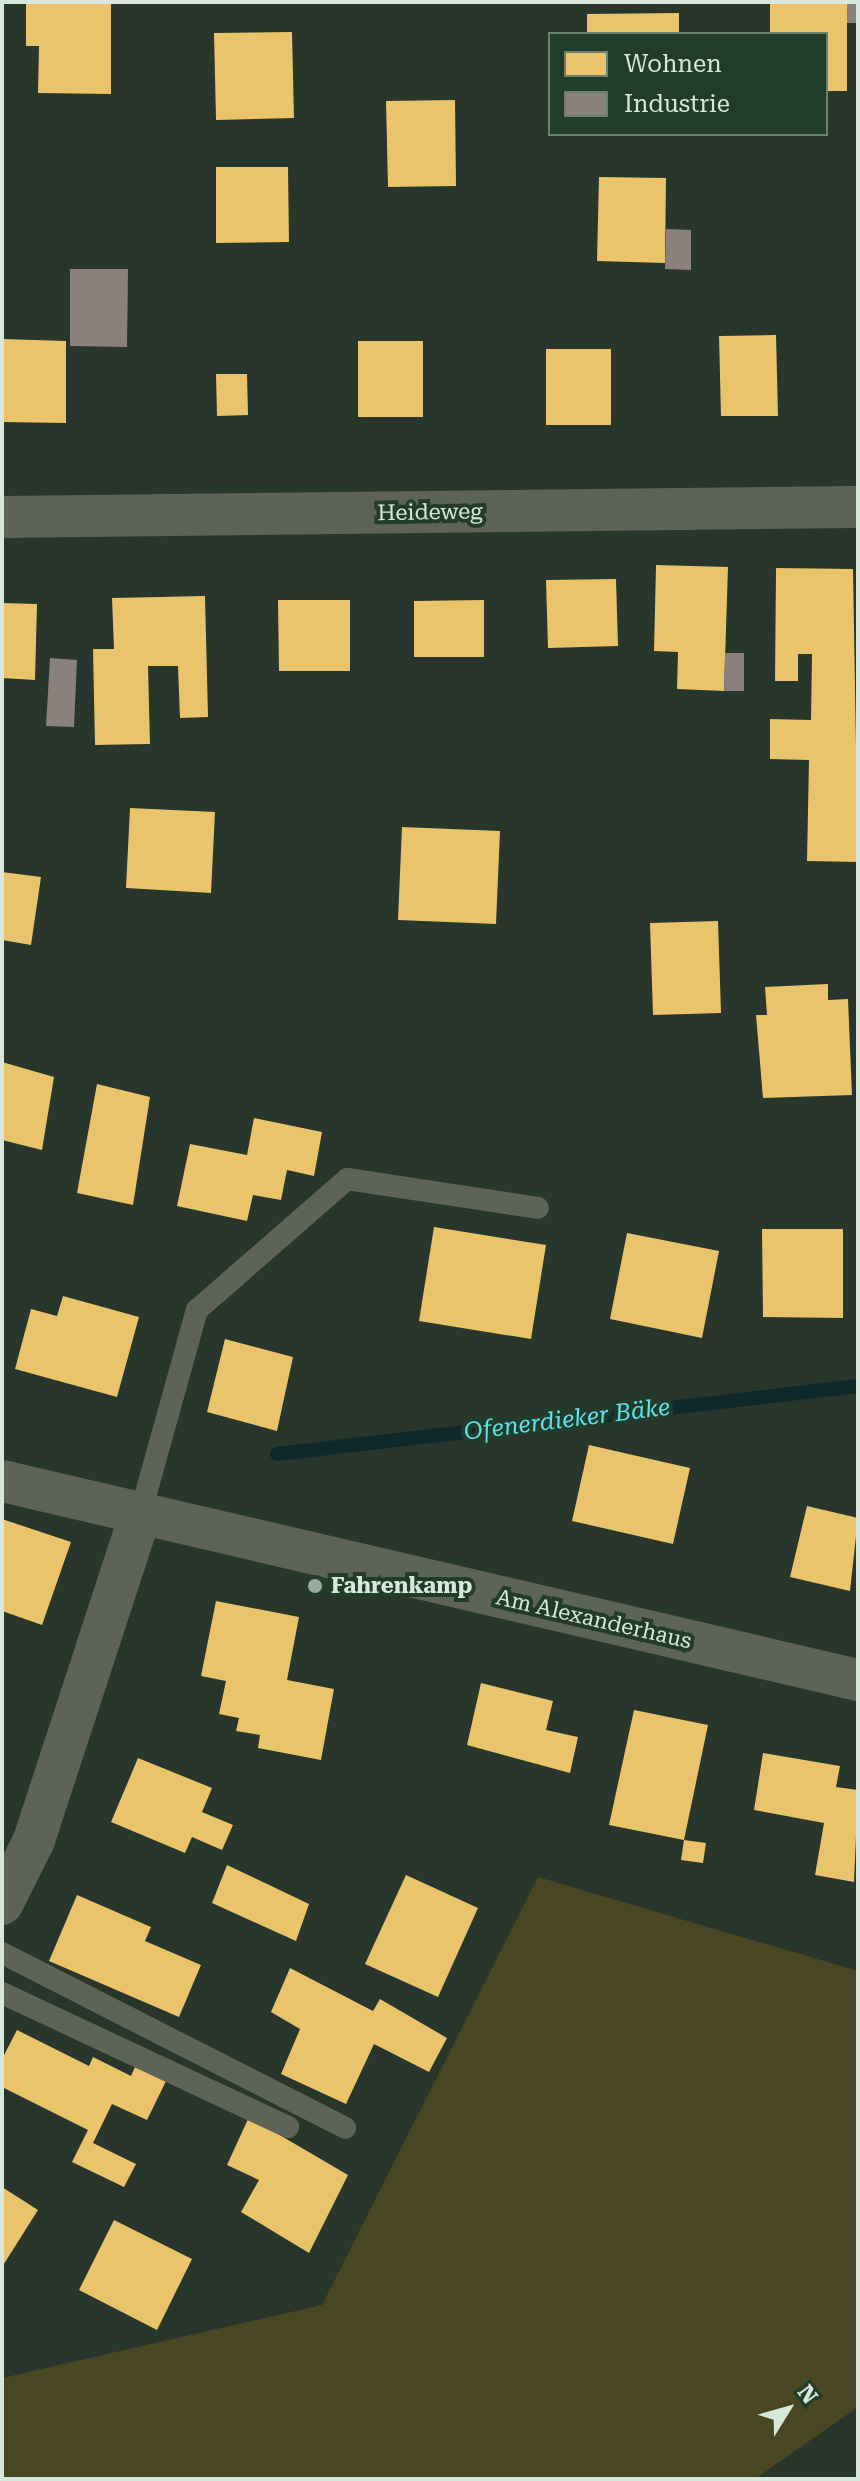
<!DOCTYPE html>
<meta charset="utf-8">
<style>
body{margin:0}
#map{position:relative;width:860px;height:2481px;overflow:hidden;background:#28362c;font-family:"Roboto Serif",serif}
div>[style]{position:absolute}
.green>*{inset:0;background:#494624}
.homes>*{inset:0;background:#e9c46a}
.industry>*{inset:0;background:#8a817c}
.stream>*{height:14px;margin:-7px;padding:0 7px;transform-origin:7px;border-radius:7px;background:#0f292b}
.lane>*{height:22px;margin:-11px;padding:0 11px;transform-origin:11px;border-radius:11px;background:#5d6456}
.street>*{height:42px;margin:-21px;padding:0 21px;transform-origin:21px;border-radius:21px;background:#5d6456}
.dots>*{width:22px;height:22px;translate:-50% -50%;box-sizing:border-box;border:4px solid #223c2a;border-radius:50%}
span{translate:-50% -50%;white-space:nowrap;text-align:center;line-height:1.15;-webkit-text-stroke:8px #223c2a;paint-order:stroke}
.street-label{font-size:22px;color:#d8e7dc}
.poi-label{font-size:22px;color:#d8e7dc;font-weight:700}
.left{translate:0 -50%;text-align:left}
.water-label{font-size:24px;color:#60e0ed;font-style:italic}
.frame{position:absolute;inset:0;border:4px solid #d8e7dc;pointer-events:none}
.legend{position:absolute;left:548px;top:32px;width:280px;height:104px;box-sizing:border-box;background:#223c2a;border:2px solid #6b8071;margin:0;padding:10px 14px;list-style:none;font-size:24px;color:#d8e7dc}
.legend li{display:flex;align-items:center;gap:16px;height:40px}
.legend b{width:40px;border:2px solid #6b8071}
.north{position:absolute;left:748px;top:2369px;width:80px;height:80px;-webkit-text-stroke:6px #223c2a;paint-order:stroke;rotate:53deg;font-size:22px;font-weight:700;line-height:32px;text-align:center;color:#d8e7dc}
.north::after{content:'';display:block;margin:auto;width:28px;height:36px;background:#d8e7dc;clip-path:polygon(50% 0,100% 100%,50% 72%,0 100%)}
</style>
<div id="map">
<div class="green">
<div style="clip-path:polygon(538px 1877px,858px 1971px,858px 2407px,755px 2479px,2px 2479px,2px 2378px,322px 2305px)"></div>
</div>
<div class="homes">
<div style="clip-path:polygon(26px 2px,111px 2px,111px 94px,38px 93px,39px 46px,26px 46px)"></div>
<div style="clip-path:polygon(770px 2px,847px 2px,847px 91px,826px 91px,826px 34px,770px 34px)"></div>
<div style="clip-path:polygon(679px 13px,679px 34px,587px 34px,587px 14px)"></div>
<div style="clip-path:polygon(292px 32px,294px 118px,216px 120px,214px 33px)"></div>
<div style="clip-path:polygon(455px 100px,456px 186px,388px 187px,386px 101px)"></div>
<div style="clip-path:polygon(216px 167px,288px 167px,289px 242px,216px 243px)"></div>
<div style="clip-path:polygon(599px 177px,666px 178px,665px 263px,597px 261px)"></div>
<div style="clip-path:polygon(776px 335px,778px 416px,721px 416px,719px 336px)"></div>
<div style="clip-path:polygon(3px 339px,66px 341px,66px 423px,2px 422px)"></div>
<div style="clip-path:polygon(358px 341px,423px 341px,423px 417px,358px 417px)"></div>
<div style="clip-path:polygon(546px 349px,611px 349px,611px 425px,546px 425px)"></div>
<div style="clip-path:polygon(216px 374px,247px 374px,248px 415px,217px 416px)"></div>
<div style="clip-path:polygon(656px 565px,728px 567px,724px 691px,677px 689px,678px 652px,654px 651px)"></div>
<div style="clip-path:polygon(776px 568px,853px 569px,858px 862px,807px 861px,809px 760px,770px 759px,770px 719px,811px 720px,812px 654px,798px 654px,798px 681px,775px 681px)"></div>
<div style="clip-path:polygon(616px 579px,618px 646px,548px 648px,546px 580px)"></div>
<div style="clip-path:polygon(205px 596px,208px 717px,180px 718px,178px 666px,148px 666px,150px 744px,95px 745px,93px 649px,114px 649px,112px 598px)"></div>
<div style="clip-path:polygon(278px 600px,350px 600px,350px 671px,279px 671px)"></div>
<div style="clip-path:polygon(484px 600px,484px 657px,414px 657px,414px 601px)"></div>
<div style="clip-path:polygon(2px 603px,37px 604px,35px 680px,2px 678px)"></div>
<div style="clip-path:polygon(130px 808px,215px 812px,211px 893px,126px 888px)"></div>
<div style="clip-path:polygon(402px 827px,500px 831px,496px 924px,398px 920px)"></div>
<div style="clip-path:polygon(2px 872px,41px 877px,31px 945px,2px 940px)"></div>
<div style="clip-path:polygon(718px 921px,721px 1013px,653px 1015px,650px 923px)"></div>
<div style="clip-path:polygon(828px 984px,828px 1000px,848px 999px,852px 1095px,763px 1098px,756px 1015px,767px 1015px,765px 987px)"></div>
<div style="clip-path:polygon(2px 1062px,54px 1077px,42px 1150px,2px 1140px)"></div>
<div style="clip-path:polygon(97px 1084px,150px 1097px,133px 1205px,77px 1193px)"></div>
<div style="clip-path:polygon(254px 1118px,322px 1132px,314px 1176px,287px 1170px,281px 1200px,253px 1195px,247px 1221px,177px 1206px,190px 1144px,247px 1155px)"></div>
<div style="clip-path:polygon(434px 1227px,546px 1245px,531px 1339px,419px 1321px)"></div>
<div style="clip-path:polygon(762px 1229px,843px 1229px,843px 1318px,763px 1317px)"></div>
<div style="clip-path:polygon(627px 1233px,719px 1251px,702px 1338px,610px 1319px)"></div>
<div style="clip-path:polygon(63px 1296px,139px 1317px,117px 1397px,15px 1369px,31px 1309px,57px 1316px)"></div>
<div style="clip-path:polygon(225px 1339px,293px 1357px,277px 1431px,207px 1412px)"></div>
<div style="clip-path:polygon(589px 1445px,690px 1468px,673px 1544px,572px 1521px)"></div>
<div style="clip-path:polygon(807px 1506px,858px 1518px,850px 1591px,790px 1577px)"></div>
<div style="clip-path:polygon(2px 1519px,71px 1542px,42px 1625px,2px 1611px)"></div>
<div style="clip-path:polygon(216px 1601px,299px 1617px,287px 1680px,334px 1689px,321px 1760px,258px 1748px,260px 1735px,236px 1731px,239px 1718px,219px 1714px,226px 1681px,201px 1676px)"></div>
<div style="clip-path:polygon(481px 1683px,553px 1701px,546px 1730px,578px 1737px,570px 1773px,467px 1745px)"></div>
<div style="clip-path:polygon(634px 1710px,708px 1725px,684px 1840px,609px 1825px)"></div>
<div style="clip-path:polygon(763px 1753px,840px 1766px,836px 1787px,858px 1790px,854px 1882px,815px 1875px,824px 1823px,754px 1810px)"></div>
<div style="clip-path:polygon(138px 1758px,212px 1788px,202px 1812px,233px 1825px,222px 1850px,192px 1837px,185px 1853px,111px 1822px)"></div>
<div style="clip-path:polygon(684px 1840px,706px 1843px,703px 1863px,681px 1860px)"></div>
<div style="clip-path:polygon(227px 1865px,309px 1904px,296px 1941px,212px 1903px)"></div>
<div style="clip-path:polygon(406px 1875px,478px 1908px,438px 1997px,365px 1964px)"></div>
<div style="clip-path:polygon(77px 1895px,151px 1927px,145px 1941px,201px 1965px,179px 2017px,49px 1961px)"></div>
<div style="clip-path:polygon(290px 1968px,373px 2011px,380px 1999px,447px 2038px,429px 2072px,374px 2044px,346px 2104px,281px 2074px,300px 2029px,271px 2012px)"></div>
<div style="clip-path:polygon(17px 2030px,89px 2066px,93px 2057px,131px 2076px,138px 2060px,169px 2075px,147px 2120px,112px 2104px,93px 2143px,136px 2164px,124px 2187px,72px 2162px,88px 2130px,2px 2087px,2px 2059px)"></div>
<div style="clip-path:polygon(249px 2117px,348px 2175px,309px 2253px,241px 2212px,259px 2180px,227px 2165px)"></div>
<div style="clip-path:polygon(2px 2187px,38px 2210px,2px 2267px)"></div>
<div style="clip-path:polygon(114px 2220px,192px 2259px,157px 2330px,79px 2290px)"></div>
</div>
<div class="industry">
<div style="clip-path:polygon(847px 2px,858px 2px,858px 23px,847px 23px)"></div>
<div style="clip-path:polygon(666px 229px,691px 230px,691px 270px,665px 269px)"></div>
<div style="clip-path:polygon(70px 269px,128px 269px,127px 347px,70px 346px)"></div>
<div style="clip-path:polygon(725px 653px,744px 653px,744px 691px,724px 691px)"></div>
<div style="clip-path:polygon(50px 658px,77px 660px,74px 727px,46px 726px)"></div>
</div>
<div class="stream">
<div style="left:277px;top:1454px;width:585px;rotate:-6.68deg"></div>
</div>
<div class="lane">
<div style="left:140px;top:1515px;width:213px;rotate:-74.5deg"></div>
<div style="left:197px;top:1310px;width:199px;rotate:-41.1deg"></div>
<div style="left:347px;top:1179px;width:193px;rotate:8.6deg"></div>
<div style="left:2px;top:1953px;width:385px;rotate:27deg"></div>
<div style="left:2px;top:1993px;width:316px;rotate:25.1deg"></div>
</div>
<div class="street">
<div style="left:2px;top:517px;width:856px;rotate:-0.67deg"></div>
<div style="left:2px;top:1481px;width:879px;rotate:13.09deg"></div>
<div style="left:2px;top:1904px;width:72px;rotate:-63.4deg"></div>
<div style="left:34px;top:1840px;width:342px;rotate:-71.9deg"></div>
</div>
<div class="dots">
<div style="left:315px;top:1586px;background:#9aa99e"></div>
</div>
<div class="street-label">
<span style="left:430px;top:512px;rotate:-1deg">Heideweg</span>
<span style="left:594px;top:1619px;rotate:13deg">Am Alexanderhaus</span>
</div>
<div class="poi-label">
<span class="left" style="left:331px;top:1586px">Fahrenkamp</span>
</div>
<div class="water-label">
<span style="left:567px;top:1420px;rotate:-7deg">Ofenerdieker Bäke</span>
</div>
<div class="frame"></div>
<ul class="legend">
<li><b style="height:22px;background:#e9c46a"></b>Wohnen</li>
<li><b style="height:22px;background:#8a817c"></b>Industrie</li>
</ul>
<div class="north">N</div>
</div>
